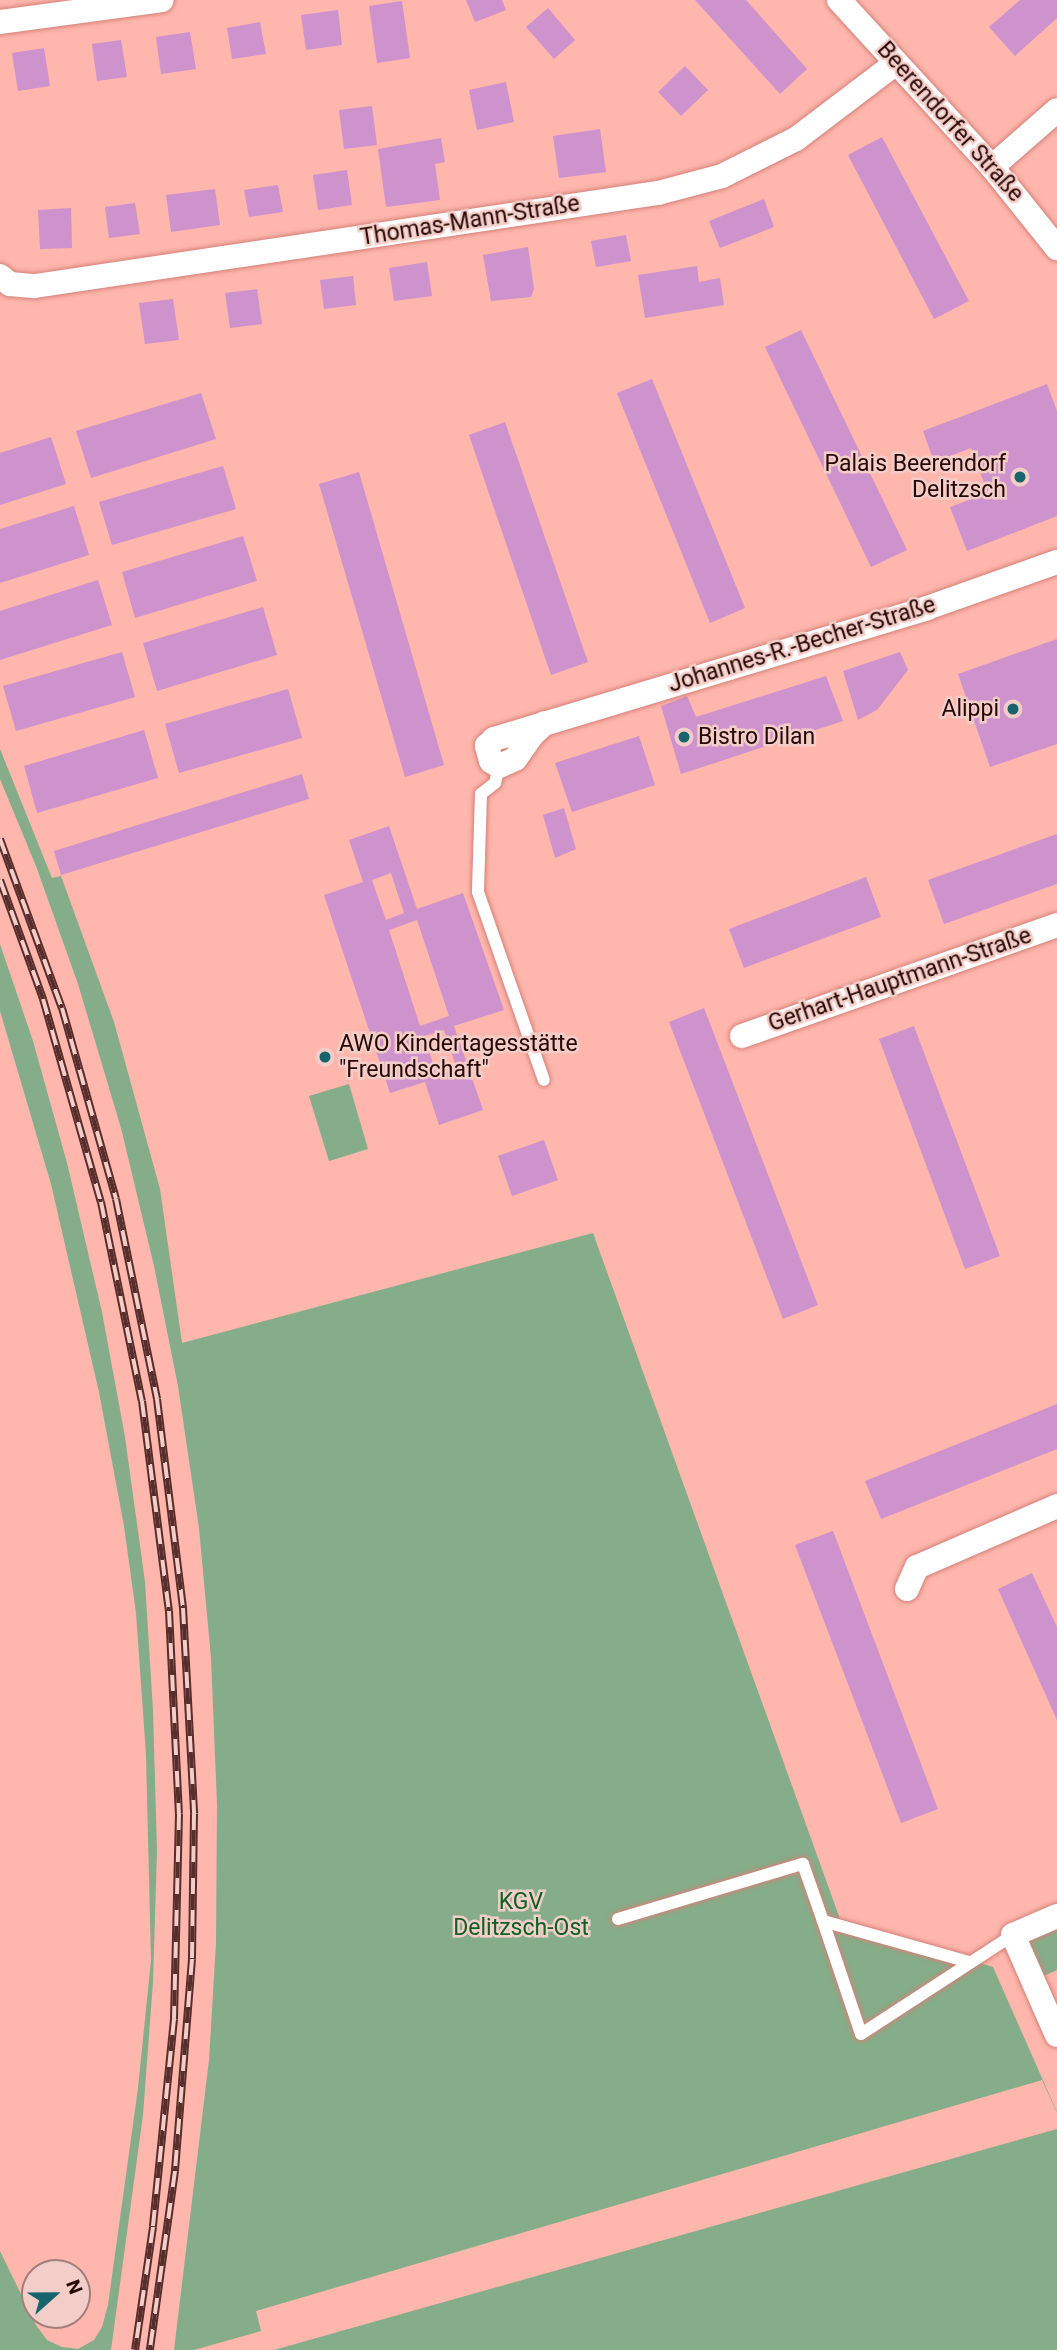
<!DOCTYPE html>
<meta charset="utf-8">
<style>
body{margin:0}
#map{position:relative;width:1057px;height:2350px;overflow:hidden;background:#feb6ad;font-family:Roboto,sans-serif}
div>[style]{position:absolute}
.green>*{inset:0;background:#85ad89}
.building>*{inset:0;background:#ce92cd}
.roads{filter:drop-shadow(0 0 2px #d58177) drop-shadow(0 0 2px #d58177)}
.lane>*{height:12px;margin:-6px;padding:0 6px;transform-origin:6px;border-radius:6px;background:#fff}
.street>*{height:24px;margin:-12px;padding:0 12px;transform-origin:12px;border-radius:12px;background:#fff}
.rail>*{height:8px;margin-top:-4px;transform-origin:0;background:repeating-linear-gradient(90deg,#f3cec9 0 16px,#572e2b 0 32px);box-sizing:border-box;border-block:2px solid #572e2b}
.dots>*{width:19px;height:19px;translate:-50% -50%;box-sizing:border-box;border:4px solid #f3cec9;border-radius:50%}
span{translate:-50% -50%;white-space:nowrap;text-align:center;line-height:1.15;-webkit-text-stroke:5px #f3cec9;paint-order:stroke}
.street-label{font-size:23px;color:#260705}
.poi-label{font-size:23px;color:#260705}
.right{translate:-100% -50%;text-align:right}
.left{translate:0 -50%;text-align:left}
.park-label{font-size:23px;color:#0e6025}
.north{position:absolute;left:21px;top:2259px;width:70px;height:70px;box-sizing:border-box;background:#f3cec9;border:2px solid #a17e7b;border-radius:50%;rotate:69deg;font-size:19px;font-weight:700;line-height:28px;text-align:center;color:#260705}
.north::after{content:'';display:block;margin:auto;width:24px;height:32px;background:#17646d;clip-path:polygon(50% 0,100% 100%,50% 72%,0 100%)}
</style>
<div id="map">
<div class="green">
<div style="clip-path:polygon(0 749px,52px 878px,61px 876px,114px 1022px,160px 1189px,182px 1343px,593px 1233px,840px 1919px,993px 1967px,1057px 2112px,1057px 2113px,1042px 2080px,256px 2311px,261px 2331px,194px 2350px,174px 2350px,209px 2060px,216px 1943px,217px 1804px,211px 1658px,199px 1528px,178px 1386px,154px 1266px,121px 1128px,78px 984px,36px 866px,0 779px)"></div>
<div style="clip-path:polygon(0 944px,33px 1041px,67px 1163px,102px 1312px,125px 1437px,145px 1582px,153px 1710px,157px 1851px,153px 1982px,143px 2115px,111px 2350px,0 2350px,0 2251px,36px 2325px,47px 2340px,62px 2347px,78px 2349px,94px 2340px,102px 2327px,108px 2305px,138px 2088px,151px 1960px,146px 1755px,136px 1613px,124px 1526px,99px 1392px,51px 1184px,0 1011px)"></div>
<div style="clip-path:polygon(349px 1084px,368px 1149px,329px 1161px,309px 1096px)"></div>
<div style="clip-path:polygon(1057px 1916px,1057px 1970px,1033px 1981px,1013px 1935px)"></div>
<div style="clip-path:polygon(1057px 2129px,1057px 2350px,274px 2350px)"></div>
</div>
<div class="building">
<div style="clip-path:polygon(466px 0,502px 0,506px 10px,475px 22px)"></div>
<div style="clip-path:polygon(695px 0,746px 0,807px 69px,780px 94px)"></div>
<div style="clip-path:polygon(1020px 0,1057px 0,1057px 18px,1015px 56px,989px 27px)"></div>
<div style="clip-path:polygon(402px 1px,410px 58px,377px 63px,369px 6px)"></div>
<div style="clip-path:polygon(548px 8px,575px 40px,554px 59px,526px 27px)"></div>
<div style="clip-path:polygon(338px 10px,342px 45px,306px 50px,301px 15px)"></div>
<div style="clip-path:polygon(260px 22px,266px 54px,232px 59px,227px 28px)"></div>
<div style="clip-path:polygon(190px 32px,196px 69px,161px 74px,156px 37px)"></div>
<div style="clip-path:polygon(121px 40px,127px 77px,97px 81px,92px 44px)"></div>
<div style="clip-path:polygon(44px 48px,50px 86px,18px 91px,12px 53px)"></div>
<div style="clip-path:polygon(685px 66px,708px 90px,681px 116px,658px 92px)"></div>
<div style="clip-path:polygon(506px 82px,514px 122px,477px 130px,469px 90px)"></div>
<div style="clip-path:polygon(372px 106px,377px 145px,344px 149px,339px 110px)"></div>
<div style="clip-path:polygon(600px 129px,606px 172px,559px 178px,553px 136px)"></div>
<div style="clip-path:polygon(882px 137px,969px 301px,934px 319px,848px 155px)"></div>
<div style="clip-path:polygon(441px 138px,445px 162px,435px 164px,440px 200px,386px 207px,378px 149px)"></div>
<div style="clip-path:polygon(347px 170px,352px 205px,318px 210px,313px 175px)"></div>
<div style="clip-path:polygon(278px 185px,283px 212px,249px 217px,244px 190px)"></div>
<div style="clip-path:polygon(215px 189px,220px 225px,171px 232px,166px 195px)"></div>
<div style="clip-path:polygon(764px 199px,774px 227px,720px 248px,709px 221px)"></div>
<div style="clip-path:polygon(135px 203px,140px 234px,109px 238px,105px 207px)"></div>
<div style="clip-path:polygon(71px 208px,72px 248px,40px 249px,38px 210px)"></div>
<div style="clip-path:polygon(626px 235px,631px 261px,596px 267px,591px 241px)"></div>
<div style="clip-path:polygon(528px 247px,534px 289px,531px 297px,491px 301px,483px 255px)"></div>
<div style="clip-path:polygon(427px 262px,432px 296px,394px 301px,389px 268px)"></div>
<div style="clip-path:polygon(697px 266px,699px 282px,720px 278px,724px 305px,645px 318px,638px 275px)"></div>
<div style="clip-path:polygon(353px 276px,356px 305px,324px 309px,320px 280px)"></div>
<div style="clip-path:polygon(257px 289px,262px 324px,230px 328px,225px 293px)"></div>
<div style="clip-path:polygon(173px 299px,179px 340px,145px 344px,139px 303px)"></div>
<div style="clip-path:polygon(801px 330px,907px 550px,871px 567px,765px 347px)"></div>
<div style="clip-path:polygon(652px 379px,745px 608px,710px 623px,617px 393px)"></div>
<div style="clip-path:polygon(1047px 384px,1057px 411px,1057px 516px,967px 551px,950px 507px,988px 493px,971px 448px,934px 462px,923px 431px)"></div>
<div style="clip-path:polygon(201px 393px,216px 439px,91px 478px,76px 431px)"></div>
<div style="clip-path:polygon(505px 422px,588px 662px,551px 675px,469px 435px)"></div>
<div style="clip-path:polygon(51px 437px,66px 484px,0 505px,0 453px)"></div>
<div style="clip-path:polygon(223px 466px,236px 509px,112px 545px,99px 502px)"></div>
<div style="clip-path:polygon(359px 472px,444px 765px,405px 777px,319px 484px)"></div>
<div style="clip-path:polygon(74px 506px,89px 555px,0 583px,0 529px)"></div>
<div style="clip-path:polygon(243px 536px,257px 581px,135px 618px,122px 572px)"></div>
<div style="clip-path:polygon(98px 580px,112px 625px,0 660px,0 611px)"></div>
<div style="clip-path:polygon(263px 607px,277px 655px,157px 691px,143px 643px)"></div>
<div style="clip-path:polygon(1057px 639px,1057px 744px,990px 767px,958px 674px)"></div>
<div style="clip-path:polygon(122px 652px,135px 697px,16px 731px,3px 686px)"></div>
<div style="clip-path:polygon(900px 652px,908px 670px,877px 710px,858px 720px,843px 671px)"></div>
<div style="clip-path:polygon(826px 676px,843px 721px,681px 774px,661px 706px,687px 696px,696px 717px)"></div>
<div style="clip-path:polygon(288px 689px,302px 738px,179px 773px,165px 724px)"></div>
<div style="clip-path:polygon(144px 730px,158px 778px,37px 813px,24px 766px)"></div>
<div style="clip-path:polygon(639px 736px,655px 785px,572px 812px,555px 763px)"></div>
<div style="clip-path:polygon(302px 774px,309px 799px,61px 875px,54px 851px)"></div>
<div style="clip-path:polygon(564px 808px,576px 849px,555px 858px,543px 815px)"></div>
<div style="clip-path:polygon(evenodd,389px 826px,417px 909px,463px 893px,504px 1010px,454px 1026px,483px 1110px,439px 1125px,425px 1082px,390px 1093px,324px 895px,363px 882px,349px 840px,389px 826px,391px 873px,404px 913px,386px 920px,372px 880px,391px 873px,389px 826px,417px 920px,449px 1016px,420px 1026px,389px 930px,417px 920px,389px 826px,444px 1030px,457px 1069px,437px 1076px,424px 1036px,444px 1030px)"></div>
<div style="clip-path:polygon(1057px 834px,1057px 884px,944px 924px,928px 880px)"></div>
<div style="clip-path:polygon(866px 877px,881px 917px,744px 968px,729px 929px)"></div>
<div style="clip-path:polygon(704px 1008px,818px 1305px,783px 1319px,669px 1022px)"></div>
<div style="clip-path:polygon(914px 1026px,1000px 1256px,965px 1269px,879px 1039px)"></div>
<div style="clip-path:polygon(544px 1140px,558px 1180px,512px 1196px,498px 1156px)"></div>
<div style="clip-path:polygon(1057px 1404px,1057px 1449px,881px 1519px,865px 1481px)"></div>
<div style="clip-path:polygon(833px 1531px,938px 1809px,901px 1823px,795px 1545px)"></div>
<div style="clip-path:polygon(1032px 1573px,1057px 1627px,1057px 1720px,998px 1589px)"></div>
</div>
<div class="roads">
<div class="lane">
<div style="left:499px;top:766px;width:17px;rotate:103deg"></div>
<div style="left:495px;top:783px;width:18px;rotate:142deg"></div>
<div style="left:481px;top:794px;width:98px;rotate:91.8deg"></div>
<div style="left:478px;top:892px;width:199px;rotate:70.7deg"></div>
<div style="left:618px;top:1919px;width:193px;rotate:-16.6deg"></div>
<div style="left:803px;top:1864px;width:60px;rotate:70.7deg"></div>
<div style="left:969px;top:1962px;width:152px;rotate:-164.3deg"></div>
<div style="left:823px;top:1921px;width:119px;rotate:71.4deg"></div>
<div style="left:861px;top:2034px;width:181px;rotate:-33.1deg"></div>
</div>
<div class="street">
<div style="left:839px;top:0;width:226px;rotate:47.5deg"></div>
<div style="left:992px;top:167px;width:104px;rotate:51.3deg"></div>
<div style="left:0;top:22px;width:163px;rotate:-7.7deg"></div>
<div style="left:992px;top:167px;width:86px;rotate:-41.2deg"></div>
<div style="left:0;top:276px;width:13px;rotate:39deg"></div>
<div style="left:10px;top:284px;width:25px;rotate:5deg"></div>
<div style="left:35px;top:286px;width:630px;rotate:-8.49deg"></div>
<div style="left:658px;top:193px;width:66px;rotate:-14.9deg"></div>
<div style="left:722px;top:176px;width:83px;rotate:-26.6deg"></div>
<div style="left:796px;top:139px;width:126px;rotate:-37.2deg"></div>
<div style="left:545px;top:723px;width:18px;rotate:137deg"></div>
<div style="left:532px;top:735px;width:29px;rotate:125deg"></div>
<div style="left:515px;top:759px;width:17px;rotate:156deg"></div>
<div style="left:499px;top:766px;width:9px;rotate:-148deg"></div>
<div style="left:491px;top:761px;width:16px;rotate:-105deg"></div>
<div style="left:487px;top:746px;width:10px;rotate:-45deg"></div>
<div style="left:494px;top:739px;width:452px;rotate:-16.8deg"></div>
<div style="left:927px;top:608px;width:138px;rotate:-19.5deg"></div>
<div style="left:742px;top:1036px;width:334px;rotate:-19.4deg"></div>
<div style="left:907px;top:1589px;width:24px;rotate:-66deg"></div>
<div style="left:917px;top:1567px;width:153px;rotate:-23.5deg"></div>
<div style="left:1057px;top:1916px;width:48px;rotate:156.6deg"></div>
<div style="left:1013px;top:1935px;width:109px;rotate:66.3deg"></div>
</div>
</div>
<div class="rail">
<div style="left:0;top:839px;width:180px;rotate:69.9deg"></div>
<div style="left:62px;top:1008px;width:198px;rotate:74.2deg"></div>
<div style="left:116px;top:1199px;width:204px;rotate:78.4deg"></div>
<div style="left:157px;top:1399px;width:211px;rotate:82.9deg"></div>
<div style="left:183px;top:1608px;width:206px;rotate:86.9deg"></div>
<div style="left:194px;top:1814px;width:145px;rotate:90.8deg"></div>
<div style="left:192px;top:1959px;width:213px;rotate:94.6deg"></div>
<div style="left:175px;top:2171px;width:181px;rotate:98deg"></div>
<div style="left:0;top:880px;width:127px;rotate:70.1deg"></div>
<div style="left:43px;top:999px;width:211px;rotate:74.1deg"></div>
<div style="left:101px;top:1202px;width:203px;rotate:78.4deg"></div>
<div style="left:142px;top:1401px;width:212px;rotate:82.7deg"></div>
<div style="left:169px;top:1611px;width:203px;rotate:87.2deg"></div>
<div style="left:179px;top:1814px;width:205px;rotate:91.4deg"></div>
<div style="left:174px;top:2019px;width:209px;rotate:95.8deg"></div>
<div style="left:153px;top:2227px;width:124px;rotate:98.3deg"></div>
</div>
<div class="dots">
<div style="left:1020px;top:477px;background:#17646d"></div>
<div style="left:1013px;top:709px;background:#17646d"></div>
<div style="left:684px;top:737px;background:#17646d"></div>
<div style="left:325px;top:1057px;background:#17646d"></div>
</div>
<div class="street-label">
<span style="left:950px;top:122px;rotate:48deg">Beerendorfer Straße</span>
<span style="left:470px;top:221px;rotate:-9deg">Thomas-Mann-Straße</span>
<span style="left:802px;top:645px;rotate:-17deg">Johannes-R.-Becher-Straße</span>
<span style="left:900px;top:980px;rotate:-19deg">Gerhart-Hauptmann-Straße</span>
</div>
<div class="poi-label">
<span class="right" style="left:1006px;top:477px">Palais Beerendorf<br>Delitzsch</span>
<span class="right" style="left:999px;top:709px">Alippi</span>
<span class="left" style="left:698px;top:737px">Bistro Dilan</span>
<span class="left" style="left:339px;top:1057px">AWO Kindertagesstätte<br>"Freundschaft"</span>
</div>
<div class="park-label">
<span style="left:521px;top:1915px">KGV<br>Delitzsch-Ost</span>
</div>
<div class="north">N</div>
</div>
